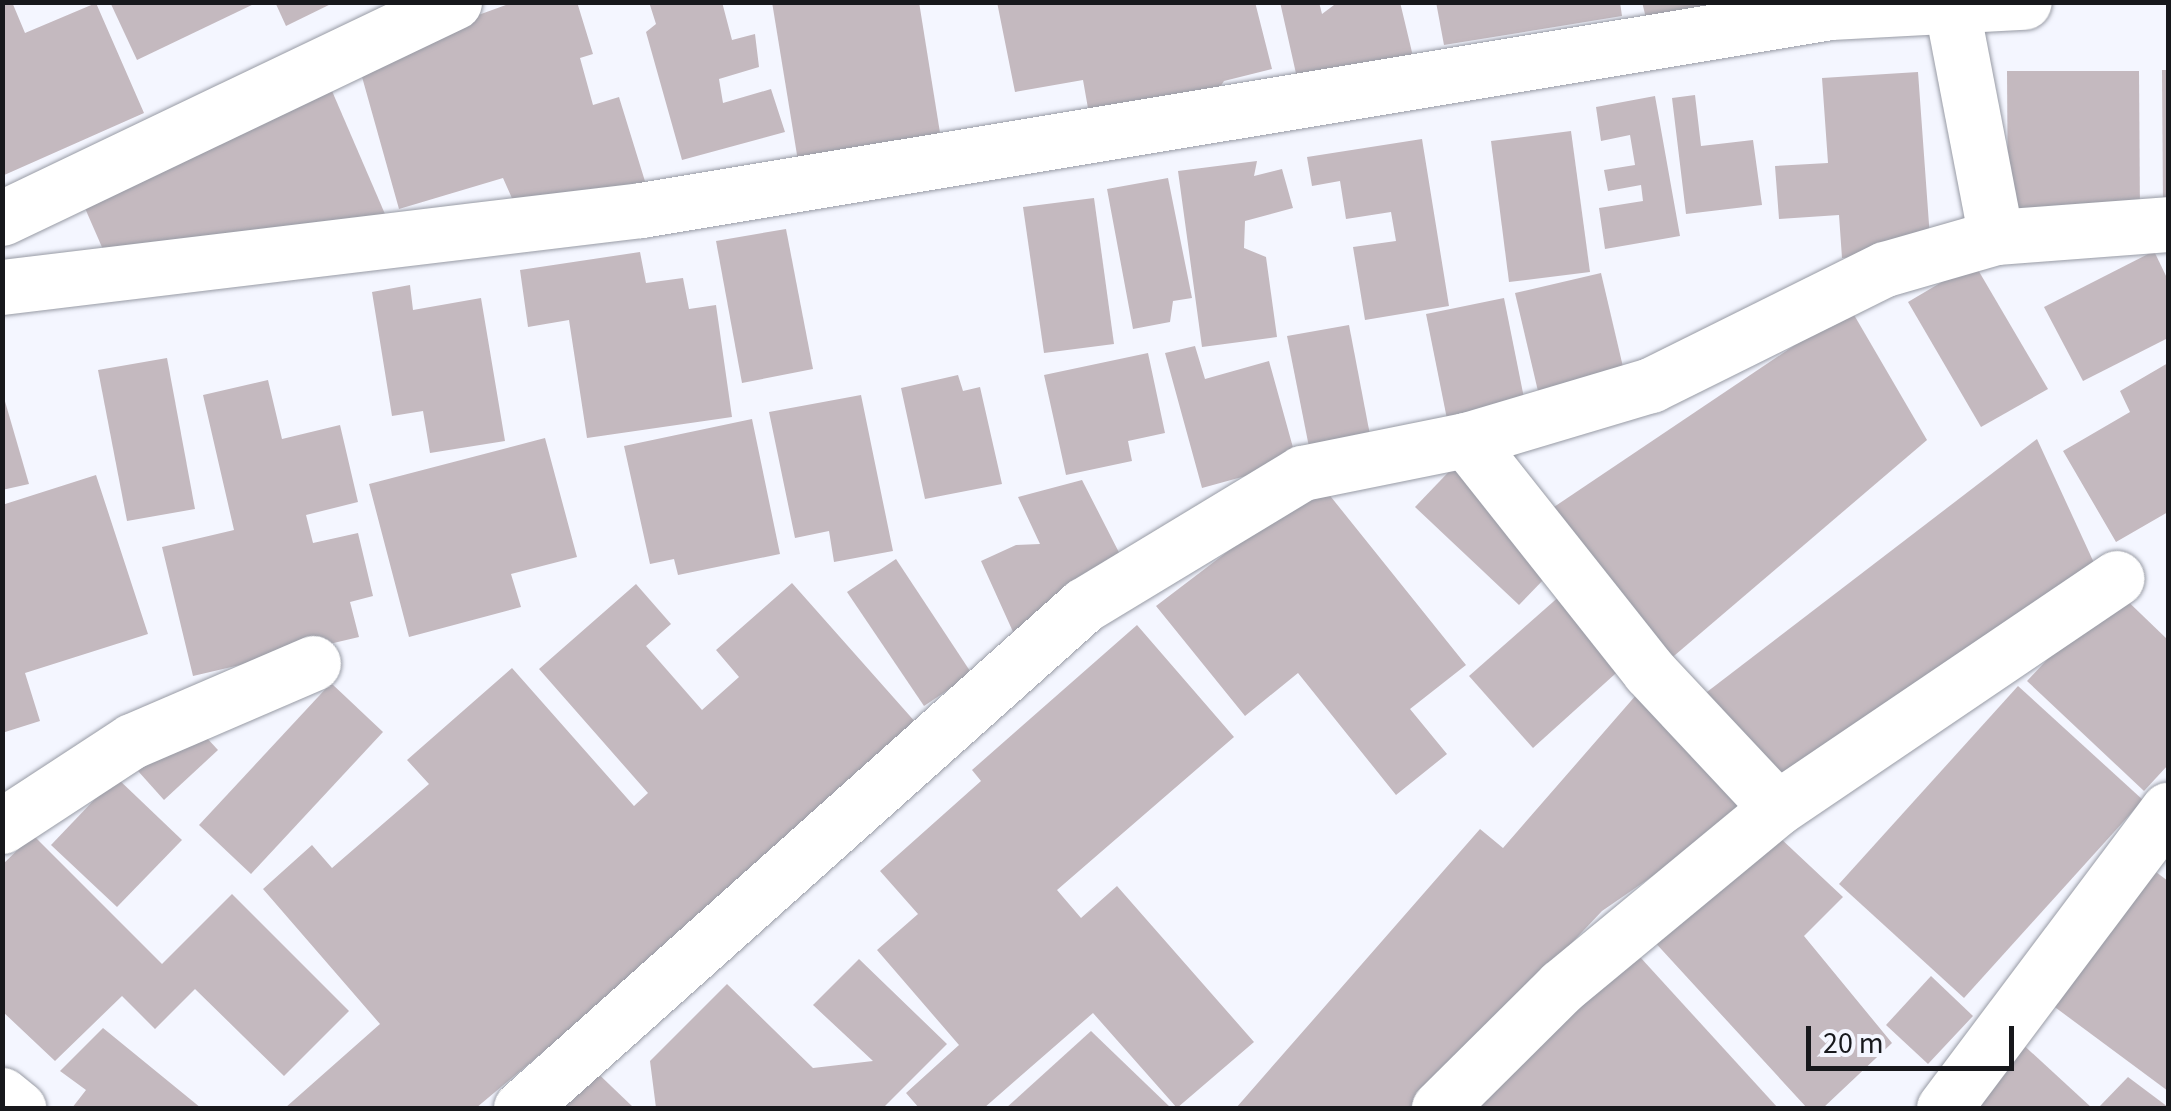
<!DOCTYPE html>
<style>
body{margin:0}
#map{position:relative;width:2171px;height:1111px;overflow:hidden;background:#f4f6ff;font-family:"Source Sans 3",sans-serif}
div>[style]{position:absolute}
.building>*{inset:0;background:#c4b9bf}
.roads{filter:drop-shadow(0 0 2px #989ba5) drop-shadow(0 0 2px #989ba5)}
.street>*{height:55px;margin:-27.5px;padding:0 27.5px;transform-origin:27.5px;border-radius:27.5px;background:#fff}
span{translate:-50% -50%;white-space:nowrap;text-align:center;line-height:1.15;-webkit-text-stroke:8px #f4f6ff;paint-order:stroke}
.frame{position:absolute;inset:0;border:5px solid #17181c;pointer-events:none}
.scale{position:absolute;left:1806px;top:1026px;width:208px;height:45px;box-sizing:border-box;border:5px solid #17181c;border-top:0;padding-left:12px;font-size:30px;line-height:35px;white-space:nowrap;color:#17181c;-webkit-text-stroke:8px #f4f6ff;paint-order:stroke}
</style>
<div id="map">
<div class="building">
<div style="clip-path:polygon(2px 2px,12px 2px,25px 33px,96px 3px,144px 113px,2px 176px)"></div>
<div style="clip-path:polygon(110px 2px,258px 2px,137px 60px)"></div>
<div style="clip-path:polygon(275px 2px,335px 2px,286px 26px)"></div>
<div style="clip-path:polygon(514px 2px,577px 2px,593px 54px,580px 58px,593px 105px,619px 97px,648px 191px,519px 214px,503px 178px,399px 209px,357px 59px)"></div>
<div style="clip-path:polygon(649px 2px,722px 2px,732px 40px,755px 34px,759px 67px,719px 79px,723px 103px,771px 89px,785px 132px,682px 160px,646px 32px,656px 24px)"></div>
<div style="clip-path:polygon(772px 2px,919px 2px,941px 139px,798px 161px)"></div>
<div style="clip-path:polygon(997px 2px,1255px 2px,1272px 69px,1224px 81px,1205px 110px,1089px 114px,1083px 80px,1015px 92px)"></div>
<div style="clip-path:polygon(1280px 2px,1319px 2px,1322px 14px,1338px 2px,1400px 2px,1416px 69px,1297px 78px)"></div>
<div style="clip-path:polygon(1436px 2px,1620px 2px,1622px 16px,1444px 45px)"></div>
<div style="clip-path:polygon(1642px 2px,1728px 2px,1647px 22px)"></div>
<div style="clip-path:polygon(2162px 70px,2168px 70px,2168px 207px,2163px 207px)"></div>
<div style="clip-path:polygon(2007px 71px,2139px 71px,2140px 217px,2008px 219px)"></div>
<div style="clip-path:polygon(1918px 72px,1931px 252px,1842px 258px,1839px 215px,1779px 219px,1775px 166px,1828px 163px,1822px 78px)"></div>
<div style="clip-path:polygon(332px 91px,388px 221px,108px 261px,81px 199px)"></div>
<div style="clip-path:polygon(1695px 95px,1701px 146px,1753px 140px,1762px 205px,1686px 214px,1672px 98px)"></div>
<div style="clip-path:polygon(1655px 96px,1680px 236px,1605px 249px,1599px 208px,1643px 201px,1641px 185px,1608px 191px,1604px 170px,1635px 165px,1630px 135px,1601px 141px,1596px 107px)"></div>
<div style="clip-path:polygon(1571px 131px,1590px 272px,1509px 282px,1491px 141px)"></div>
<div style="clip-path:polygon(1422px 139px,1449px 306px,1365px 320px,1353px 247px,1396px 241px,1391px 212px,1346px 219px,1340px 181px,1312px 186px,1307px 157px)"></div>
<div style="clip-path:polygon(1257px 161px,1254px 176px,1282px 169px,1293px 208px,1245px 221px,1244px 248px,1266px 257px,1277px 337px,1202px 347px,1178px 171px)"></div>
<div style="clip-path:polygon(1168px 178px,1192px 298px,1173px 301px,1170px 322px,1133px 329px,1107px 189px)"></div>
<div style="clip-path:polygon(1094px 198px,1114px 344px,1044px 353px,1023px 207px)"></div>
<div style="clip-path:polygon(786px 229px,813px 369px,742px 383px,716px 241px)"></div>
<div style="clip-path:polygon(2154px 251px,2168px 280px,2168px 338px,2083px 381px,2044px 307px)"></div>
<div style="clip-path:polygon(640px 252px,646px 283px,683px 278px,689px 309px,716px 305px,732px 417px,587px 438px,569px 320px,528px 327px,520px 270px)"></div>
<div style="clip-path:polygon(1974px 263px,2048px 389px,1981px 427px,1908px 302px)"></div>
<div style="clip-path:polygon(1601px 273px,1627px 384px,1541px 404px,1515px 293px)"></div>
<div style="clip-path:polygon(410px 285px,413px 310px,481px 298px,505px 441px,430px 453px,423px 411px,392px 416px,372px 292px)"></div>
<div style="clip-path:polygon(1504px 298px,1527px 413px,1449px 429px,1426px 314px)"></div>
<div style="clip-path:polygon(1850px 308px,1927px 440px,1661px 667px,1548px 511px)"></div>
<div style="clip-path:polygon(1349px 325px,1370px 435px,1309px 447px,1287px 336px)"></div>
<div style="clip-path:polygon(1195px 346px,1205px 379px,1269px 361px,1297px 462px,1202px 488px,1165px 353px)"></div>
<div style="clip-path:polygon(1148px 353px,1165px 433px,1128px 441px,1132px 461px,1066px 475px,1044px 375px)"></div>
<div style="clip-path:polygon(167px 358px,195px 509px,127px 521px,98px 370px)"></div>
<div style="clip-path:polygon(2168px 363px,2168px 512px,2116px 542px,2063px 451px,2130px 412px,2120px 391px)"></div>
<div style="clip-path:polygon(958px 375px,963px 391px,980px 387px,1002px 484px,925px 499px,901px 388px)"></div>
<div style="clip-path:polygon(268px 380px,282px 439px,340px 425px,358px 502px,306px 515px,313px 543px,358px 533px,373px 596px,350px 602px,359px 637px,193px 676px,162px 547px,234px 530px,203px 395px)"></div>
<div style="clip-path:polygon(2px 391px,29px 484px,2px 490px)"></div>
<div style="clip-path:polygon(861px 395px,893px 551px,834px 562px,829px 531px,795px 538px,769px 412px)"></div>
<div style="clip-path:polygon(752px 419px,780px 554px,678px 575px,674px 559px,650px 564px,624px 446px)"></div>
<div style="clip-path:polygon(545px 438px,577px 557px,511px 574px,521px 607px,409px 637px,369px 484px)"></div>
<div style="clip-path:polygon(2037px 439px,2095px 565px,1781px 788px,1703px 695px)"></div>
<div style="clip-path:polygon(1461px 459px,1548px 575px,1519px 605px,1415px 507px)"></div>
<div style="clip-path:polygon(96px 475px,148px 634px,25px 673px,40px 721px,2px 733px,2px 505px)"></div>
<div style="clip-path:polygon(1082px 480px,1129px 572px,1014px 634px,981px 561px,1016px 545px,1040px 544px,1018px 497px)"></div>
<div style="clip-path:polygon(1319px 482px,1466px 665px,1410px 709px,1447px 754px,1396px 795px,1298px 673px,1245px 716px,1156px 606px)"></div>
<div style="clip-path:polygon(896px 559px,972px 674px,924px 706px,847px 592px)"></div>
<div style="clip-path:polygon(792px 583px,925px 733px,476px 1108px,285px 1108px,380px 1024px,263px 889px,312px 845px,332px 868px,429px 784px,407px 760px,512px 668px,634px 806px,648px 793px,539px 669px,636px 584px,671px 624px,646px 646px,702px 710px,739px 677px,716px 650px)"></div>
<div style="clip-path:polygon(2114px 588px,2168px 640px,2168px 765px,2144px 791px,2027px 681px)"></div>
<div style="clip-path:polygon(1562px 594px,1625px 665px,1533px 748px,1469px 676px)"></div>
<div style="clip-path:polygon(1137px 625px,1234px 737px,1057px 890px,1081px 918px,1117px 886px,1254px 1042px,1177px 1108px,1093px 1013px,984px 1108px,919px 1108px,906px 1093px,959px 1045px,877px 950px,918px 914px,880px 871px,981px 781px,972px 770px)"></div>
<div style="clip-path:polygon(331px 683px,383px 732px,251px 874px,199px 825px)"></div>
<div style="clip-path:polygon(2018px 686px,2143px 800px,1964px 998px,1839px 884px)"></div>
<div style="clip-path:polygon(1637px 694px,1760px 802px,1602px 911px,1415px 1108px,1236px 1108px,1480px 829px,1503px 848px)"></div>
<div style="clip-path:polygon(192px 722px,218px 750px,164px 800px,138px 771px)"></div>
<div style="clip-path:polygon(116px 777px,182px 840px,117px 907px,51px 845px)"></div>
<div style="clip-path:polygon(1763px 822px,1843px 897px,1804px 936px,1892px 1043px,1823px 1108px,1807px 1108px,1651px 938px)"></div>
<div style="clip-path:polygon(33px 835px,162px 964px,232px 894px,349px 1011px,284px 1076px,195px 989px,155px 1029px,122px 996px,55px 1061px,2px 1011px,2px 865px)"></div>
<div style="clip-path:polygon(2148px 866px,2168px 881px,2168px 1091px,2048px 1002px)"></div>
<div style="clip-path:polygon(1630px 946px,1778px 1108px,1474px 1108px)"></div>
<div style="clip-path:polygon(859px 959px,947px 1044px,883px 1108px,656px 1108px,650px 1061px,727px 984px,813px 1068px,873px 1061px,813px 1005px)"></div>
<div style="clip-path:polygon(1931px 976px,1973px 1016px,1928px 1064px,1886px 1025px)"></div>
<div style="clip-path:polygon(103px 1028px,201px 1108px,72px 1108px,86px 1090px,60px 1071px)"></div>
<div style="clip-path:polygon(1091px 1031px,1171px 1108px,1006px 1108px)"></div>
<div style="clip-path:polygon(2018px 1040px,2092px 1108px,1982px 1108px,1967px 1095px)"></div>
<div style="clip-path:polygon(587px 1063px,634px 1108px,543px 1108px)"></div>
<div style="clip-path:polygon(2128px 1077px,2168px 1107px,2168px 1108px,2098px 1108px)"></div>
</div>
<div class="roads">
<div class="street">
<div style="left:1951px;top:4px;width:237px;rotate:79.1deg"></div>
<div style="left:2px;top:218px;width:501px;rotate:-25.54deg"></div>
<div style="left:2px;top:287px;width:644px;rotate:-6.87deg"></div>
<div style="left:641px;top:210px;width:1205px;rotate:-9.45deg"></div>
<div style="left:1830px;top:12px;width:194px;rotate:-3deg"></div>
<div style="left:1466px;top:440px;width:295px;rotate:51.6deg"></div>
<div style="left:1649px;top:671px;width:187px;rotate:46.9deg"></div>
<div style="left:2px;top:826px;width:155px;rotate:-33.2deg"></div>
<div style="left:132px;top:741px;width:197px;rotate:-23.3deg"></div>
<div style="left:2px;top:1095px;width:21px;rotate:39deg"></div>
<div style="left:521px;top:1108px;width:755px;rotate:-41.78deg"></div>
<div style="left:1084px;top:605px;width:255px;rotate:-31.2deg"></div>
<div style="left:1302px;top:473px;width:167px;rotate:-11.4deg"></div>
<div style="left:1466px;top:440px;width:193px;rotate:-16.6deg"></div>
<div style="left:1651px;top:385px;width:261px;rotate:-26.4deg"></div>
<div style="left:1885px;top:269px;width:116px;rotate:-16.1deg"></div>
<div style="left:1996px;top:237px;width:172px;rotate:-4.3deg"></div>
<div style="left:1439px;top:1108px;width:173px;rotate:-44.8deg"></div>
<div style="left:1562px;top:986px;width:279px;rotate:-39.6deg"></div>
<div style="left:1777px;top:808px;width:410px;rotate:-34.1deg"></div>
<div style="left:1944px;top:1108px;width:373px;rotate:-53.1deg"></div>
</div>
</div>
<div class="frame"></div>
<div class="scale">20 m</div>
</div>
